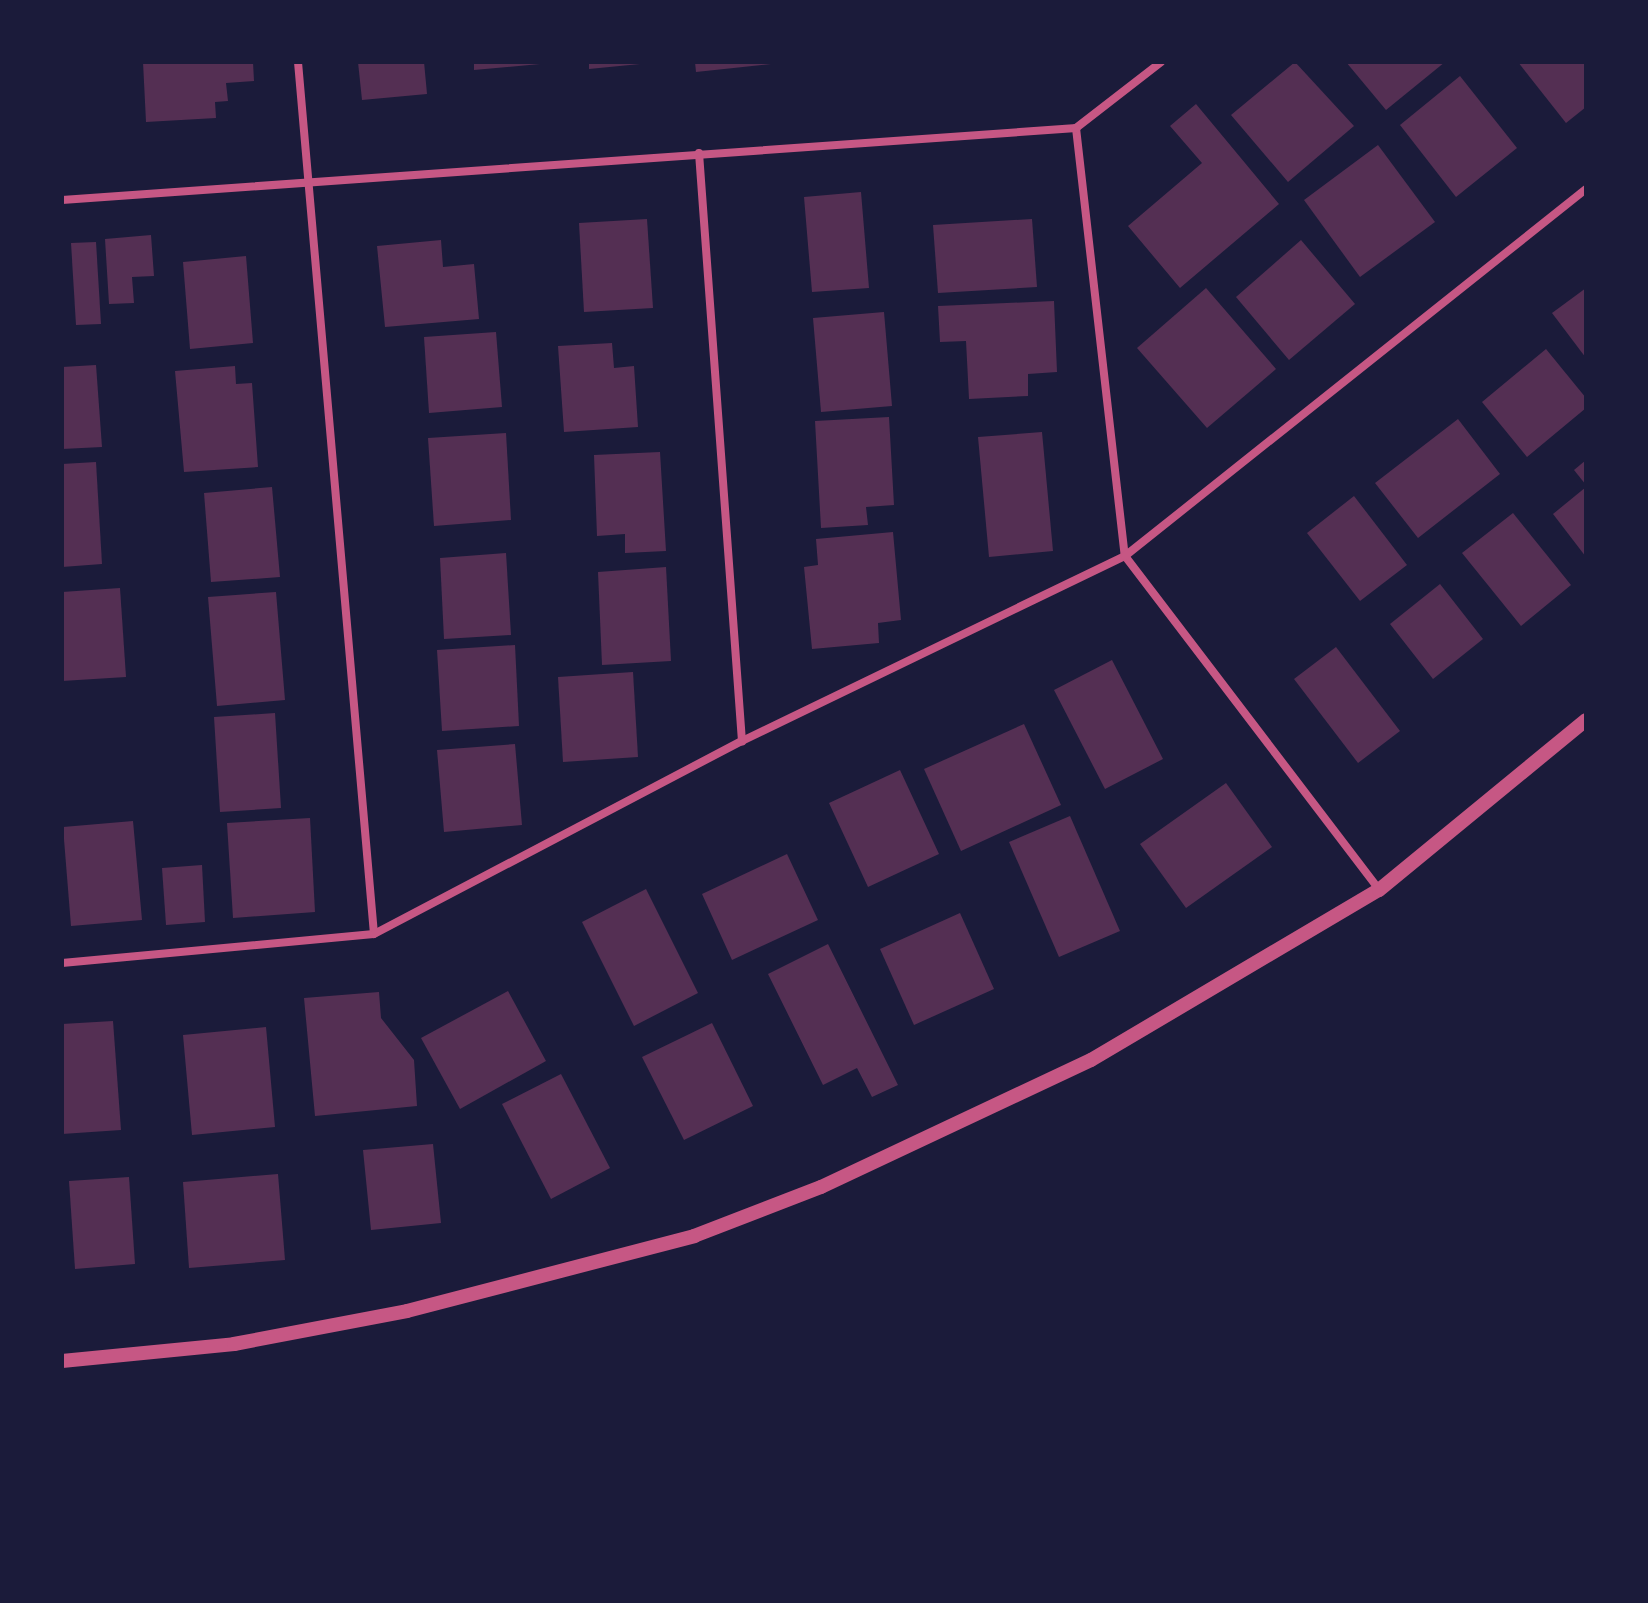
<!DOCTYPE html>
<style>
body{margin:0}
#map{position:relative;width:1648px;height:1603px;overflow:hidden;background:#1b1b3a;font-family:"Space Grotesk",sans-serif}
div>[style]{position:absolute}
.building>*{inset:0;background:#542f53}
.minor>*{height:8px;margin:-4px;padding:0 4px;transform-origin:4px;border-radius:4px;background:#c65784}
.tertiary>*{height:14px;margin:-7px;padding:0 7px;transform-origin:7px;border-radius:7px;background:#c65784}
span{translate:-50% -50%;white-space:nowrap;text-align:center;line-height:1.15;-webkit-text-stroke:8px #1b1b3a;paint-order:stroke}
.frame{position:absolute;inset:0;border:64px solid #1b1b3a;pointer-events:none}
</style>
<div id="map">
<div class="building">
<div style="clip-path:polygon(143px 62px,253px 62px,254px 81px,226px 83px,228px 101px,215px 102px,216px 118px,146px 122px)"></div>
<div style="clip-path:polygon(358px 62px,424px 62px,427px 94px,362px 100px)"></div>
<div style="clip-path:polygon(474px 62px,540px 62px,540px 64px,474px 70px)"></div>
<div style="clip-path:polygon(589px 62px,640px 62px,640px 64px,589px 69px)"></div>
<div style="clip-path:polygon(695px 62px,771px 62px,771px 64px,696px 72px)"></div>
<div style="clip-path:polygon(1295px 62px,1354px 126px,1288px 182px,1231px 115px)"></div>
<div style="clip-path:polygon(1346px 62px,1445px 62px,1386px 110px)"></div>
<div style="clip-path:polygon(1518px 62px,1586px 62px,1586px 107px,1566px 123px)"></div>
<div style="clip-path:polygon(1460px 76px,1517px 148px,1456px 197px,1400px 125px)"></div>
<div style="clip-path:polygon(1196px 104px,1279px 204px,1180px 288px,1128px 226px,1202px 163px,1170px 126px)"></div>
<div style="clip-path:polygon(1378px 145px,1435px 222px,1360px 277px,1304px 200px)"></div>
<div style="clip-path:polygon(861px 192px,869px 288px,812px 292px,804px 197px)"></div>
<div style="clip-path:polygon(647px 219px,653px 308px,584px 312px,579px 223px)"></div>
<div style="clip-path:polygon(1032px 219px,1037px 287px,938px 293px,933px 225px)"></div>
<div style="clip-path:polygon(151px 235px,154px 276px,132px 277px,134px 303px,109px 304px,105px 239px)"></div>
<div style="clip-path:polygon(441px 240px,443px 267px,474px 264px,479px 319px,385px 327px,377px 246px)"></div>
<div style="clip-path:polygon(1301px 240px,1355px 304px,1289px 360px,1236px 297px)"></div>
<div style="clip-path:polygon(96px 242px,101px 324px,76px 325px,71px 243px)"></div>
<div style="clip-path:polygon(246px 256px,253px 343px,190px 349px,183px 262px)"></div>
<div style="clip-path:polygon(1206px 288px,1276px 369px,1207px 428px,1137px 348px)"></div>
<div style="clip-path:polygon(1586px 288px,1586px 358px,1552px 313px)"></div>
<div style="clip-path:polygon(1054px 301px,1057px 372px,1028px 374px,1028px 396px,969px 399px,966px 341px,940px 342px,938px 306px)"></div>
<div style="clip-path:polygon(884px 312px,892px 406px,821px 412px,813px 318px)"></div>
<div style="clip-path:polygon(496px 332px,502px 407px,429px 413px,424px 337px)"></div>
<div style="clip-path:polygon(612px 343px,614px 368px,634px 366px,638px 427px,564px 432px,558px 346px)"></div>
<div style="clip-path:polygon(1546px 349px,1586px 398px,1586px 408px,1527px 457px,1482px 402px)"></div>
<div style="clip-path:polygon(96px 365px,102px 447px,62px 449px,62px 367px)"></div>
<div style="clip-path:polygon(235px 366px,236px 384px,252px 383px,258px 467px,184px 472px,175px 371px)"></div>
<div style="clip-path:polygon(889px 417px,894px 505px,866px 507px,868px 525px,821px 528px,815px 421px)"></div>
<div style="clip-path:polygon(1458px 419px,1500px 474px,1418px 538px,1375px 483px)"></div>
<div style="clip-path:polygon(1042px 432px,1053px 551px,989px 557px,978px 437px)"></div>
<div style="clip-path:polygon(506px 433px,511px 520px,434px 526px,428px 438px)"></div>
<div style="clip-path:polygon(660px 452px,666px 551px,625px 553px,625px 534px,597px 536px,594px 455px)"></div>
<div style="clip-path:polygon(1586px 460px,1586px 485px,1574px 470px)"></div>
<div style="clip-path:polygon(96px 462px,102px 564px,62px 567px,62px 464px)"></div>
<div style="clip-path:polygon(272px 487px,280px 577px,211px 582px,204px 493px)"></div>
<div style="clip-path:polygon(1586px 487px,1586px 557px,1553px 514px)"></div>
<div style="clip-path:polygon(1354px 496px,1407px 565px,1360px 601px,1307px 533px)"></div>
<div style="clip-path:polygon(1513px 513px,1571px 585px,1521px 626px,1462px 553px)"></div>
<div style="clip-path:polygon(893px 532px,901px 620px,878px 623px,879px 643px,812px 649px,804px 567px,818px 565px,816px 539px)"></div>
<div style="clip-path:polygon(506px 553px,511px 635px,444px 639px,440px 558px)"></div>
<div style="clip-path:polygon(666px 567px,671px 661px,602px 665px,598px 572px)"></div>
<div style="clip-path:polygon(1440px 584px,1483px 639px,1433px 679px,1390px 624px)"></div>
<div style="clip-path:polygon(120px 588px,126px 677px,62px 681px,62px 592px)"></div>
<div style="clip-path:polygon(276px 592px,285px 700px,217px 706px,208px 597px)"></div>
<div style="clip-path:polygon(515px 645px,519px 726px,442px 731px,437px 650px)"></div>
<div style="clip-path:polygon(1336px 647px,1400px 731px,1358px 763px,1294px 679px)"></div>
<div style="clip-path:polygon(1112px 660px,1163px 759px,1105px 789px,1054px 690px)"></div>
<div style="clip-path:polygon(633px 672px,638px 757px,563px 762px,558px 677px)"></div>
<div style="clip-path:polygon(275px 713px,281px 808px,220px 812px,214px 717px)"></div>
<div style="clip-path:polygon(1024px 724px,1061px 805px,961px 851px,924px 769px)"></div>
<div style="clip-path:polygon(515px 744px,522px 825px,444px 832px,437px 750px)"></div>
<div style="clip-path:polygon(900px 770px,939px 854px,868px 887px,829px 803px)"></div>
<div style="clip-path:polygon(1226px 783px,1272px 847px,1186px 908px,1140px 844px)"></div>
<div style="clip-path:polygon(1070px 816px,1120px 931px,1059px 957px,1009px 842px)"></div>
<div style="clip-path:polygon(310px 818px,315px 912px,233px 918px,227px 823px)"></div>
<div style="clip-path:polygon(133px 821px,142px 920px,71px 926px,63px 827px)"></div>
<div style="clip-path:polygon(787px 854px,818px 920px,732px 960px,702px 894px)"></div>
<div style="clip-path:polygon(202px 865px,205px 922px,166px 925px,162px 868px)"></div>
<div style="clip-path:polygon(646px 889px,698px 993px,634px 1026px,582px 922px)"></div>
<div style="clip-path:polygon(960px 913px,994px 989px,914px 1025px,880px 949px)"></div>
<div style="clip-path:polygon(828px 944px,898px 1085px,872px 1097px,857px 1068px,823px 1085px,768px 974px)"></div>
<div style="clip-path:polygon(508px 991px,546px 1061px,460px 1109px,421px 1038px)"></div>
<div style="clip-path:polygon(379px 992px,381px 1018px,414px 1060px,417px 1106px,315px 1116px,304px 998px)"></div>
<div style="clip-path:polygon(113px 1021px,121px 1130px,62px 1134px,62px 1024px)"></div>
<div style="clip-path:polygon(712px 1023px,753px 1106px,684px 1140px,642px 1057px)"></div>
<div style="clip-path:polygon(266px 1027px,275px 1127px,192px 1135px,183px 1035px)"></div>
<div style="clip-path:polygon(561px 1074px,610px 1168px,551px 1199px,502px 1104px)"></div>
<div style="clip-path:polygon(433px 1144px,441px 1223px,371px 1230px,363px 1150px)"></div>
<div style="clip-path:polygon(278px 1174px,285px 1260px,189px 1268px,183px 1182px)"></div>
<div style="clip-path:polygon(129px 1177px,135px 1264px,75px 1269px,69px 1181px)"></div>
</div>
<div class="minor">
<div style="left:298px;top:62px;width:875px;rotate:85.02deg"></div>
<div style="left:1076px;top:128px;width:431px;rotate:83.5deg"></div>
<div style="left:1125px;top:556px;width:420px;rotate:52.7deg"></div>
<div style="left:699px;top:153px;width:590px;rotate:85.82deg"></div>
<div style="left:62px;top:200px;width:1017px;rotate:-4.06deg"></div>
<div style="left:1076px;top:128px;width:108px;rotate:-37.8deg"></div>
<div style="left:62px;top:963px;width:313px;rotate:-5.3deg"></div>
<div style="left:374px;top:934px;width:416px;rotate:-27.7deg"></div>
<div style="left:742px;top:741px;width:425px;rotate:-25.8deg"></div>
<div style="left:1125px;top:556px;width:589px;rotate:-38.52deg"></div>
</div>
<div class="tertiary">
<div style="left:62px;top:1361px;width:173px;rotate:-5.6deg"></div>
<div style="left:234px;top:1344px;width:176px;rotate:-10.8deg"></div>
<div style="left:407px;top:1311px;width:297px;rotate:-14.6deg"></div>
<div style="left:694px;top:1236px;width:136px;rotate:-21.1deg"></div>
<div style="left:821px;top:1187px;width:298px;rotate:-25.2deg"></div>
<div style="left:1091px;top:1060px;width:334px;rotate:-30.6deg"></div>
<div style="left:1379px;top:890px;width:268px;rotate:-39.4deg"></div>
</div>
<div class="frame"></div>
</div>
